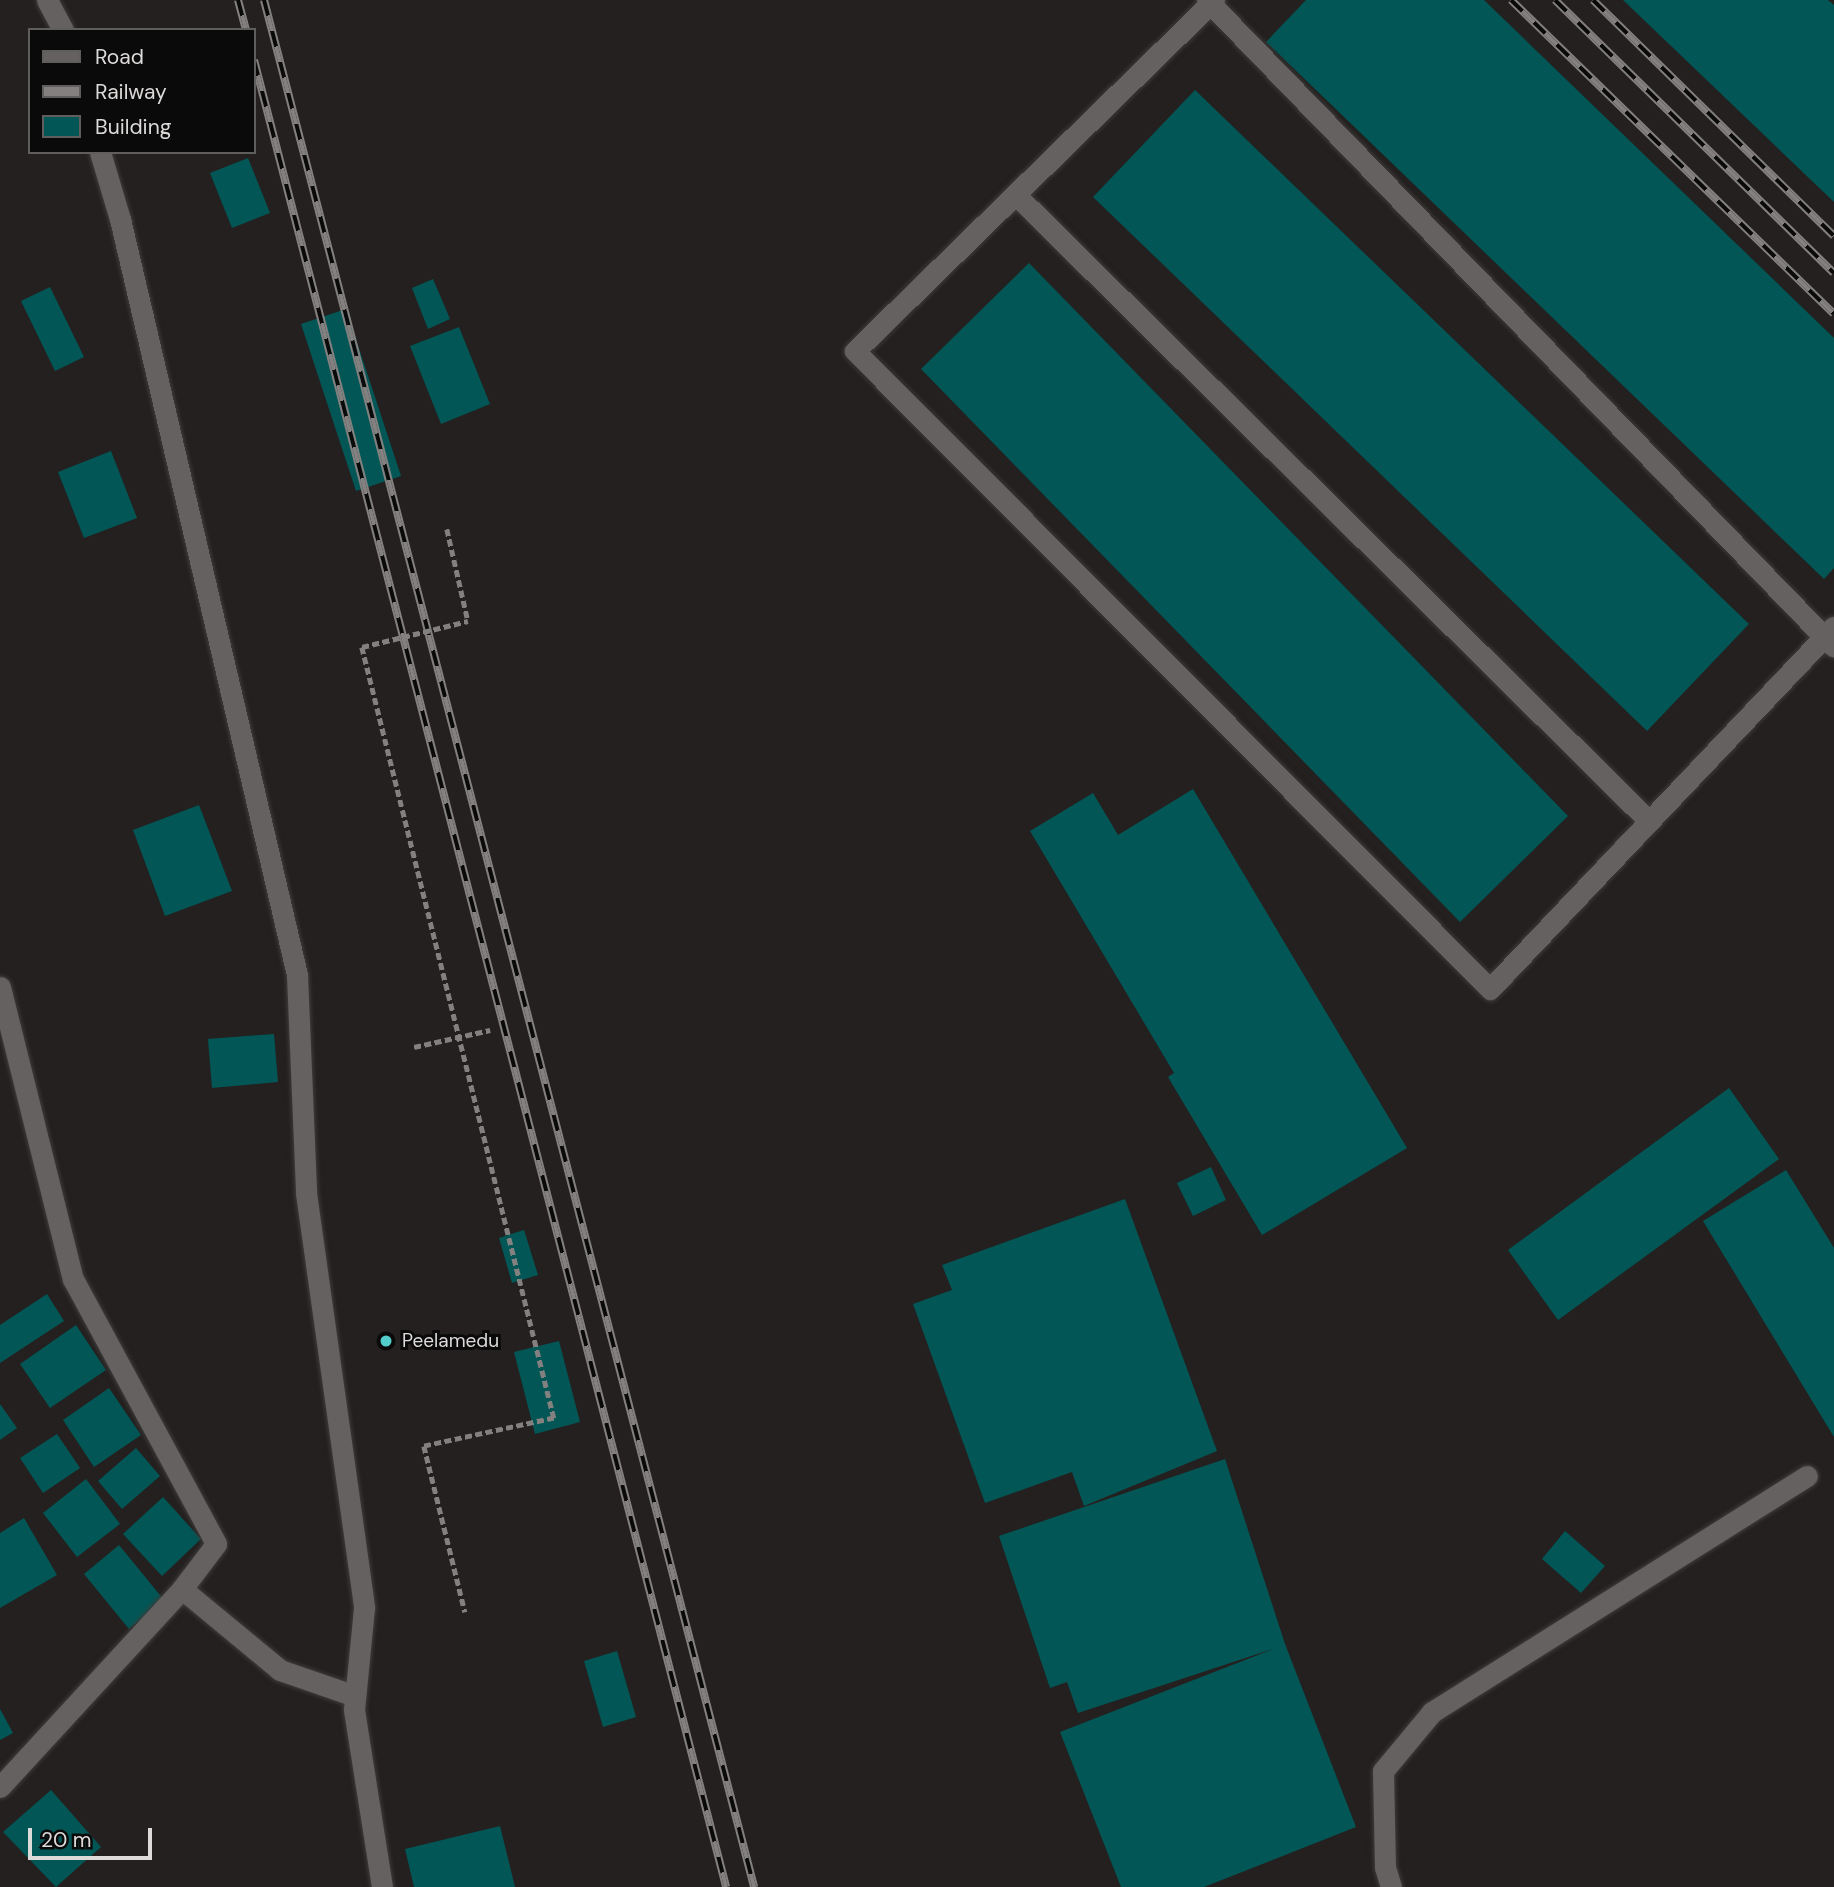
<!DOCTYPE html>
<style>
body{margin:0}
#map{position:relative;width:1834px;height:1887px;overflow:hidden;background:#23201f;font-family:"DM Sans",sans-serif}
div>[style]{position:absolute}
.building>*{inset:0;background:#025756}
.path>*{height:4.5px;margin-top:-2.25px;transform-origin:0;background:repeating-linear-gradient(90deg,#838180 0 7px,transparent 0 10.5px)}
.roads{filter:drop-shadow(0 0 2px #3e3c3b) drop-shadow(0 0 2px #3e3c3b)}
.minor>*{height:21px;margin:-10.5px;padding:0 10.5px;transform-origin:10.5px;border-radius:10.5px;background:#656160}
.rail>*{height:8px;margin-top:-4px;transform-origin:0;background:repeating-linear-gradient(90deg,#0b0a0a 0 16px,#83807f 0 32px);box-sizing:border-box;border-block:2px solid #83807f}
.path-bridge>*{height:4.5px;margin-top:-2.25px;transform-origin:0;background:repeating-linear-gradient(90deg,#838180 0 7px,transparent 0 10.5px)}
.dots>*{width:19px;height:19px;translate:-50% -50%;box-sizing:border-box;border:4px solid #0b0a0a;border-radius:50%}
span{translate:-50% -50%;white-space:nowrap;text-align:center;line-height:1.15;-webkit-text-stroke:6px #0b0a0a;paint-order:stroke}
.poi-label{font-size:19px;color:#dddbda}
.left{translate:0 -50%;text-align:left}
.legend{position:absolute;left:28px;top:28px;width:228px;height:126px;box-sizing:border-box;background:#0b0a0a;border:2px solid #5f5e5d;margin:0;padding:9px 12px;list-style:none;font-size:21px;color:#dddbda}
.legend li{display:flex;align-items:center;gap:14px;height:35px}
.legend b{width:35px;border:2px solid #5f5e5d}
.scale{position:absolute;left:28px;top:1828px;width:124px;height:32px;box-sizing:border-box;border:4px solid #dddbda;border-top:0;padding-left:9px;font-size:21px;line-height:24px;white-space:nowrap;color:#dddbda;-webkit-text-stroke:5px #0b0a0a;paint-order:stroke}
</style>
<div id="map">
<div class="building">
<div style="clip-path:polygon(1306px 0,1484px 0,1834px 338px,1834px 568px,1824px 579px,1266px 42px)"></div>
<div style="clip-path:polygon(1623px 0,1828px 0,1834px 5px,1834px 202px)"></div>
<div style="clip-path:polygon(1195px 90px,1749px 624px,1647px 731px,1093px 197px)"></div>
<div style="clip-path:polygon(248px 158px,270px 213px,232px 228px,210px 173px)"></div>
<div style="clip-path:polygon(1029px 263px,1568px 816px,1460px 922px,921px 369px)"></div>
<div style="clip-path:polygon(433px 279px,450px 319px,428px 329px,412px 288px)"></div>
<div style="clip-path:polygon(50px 287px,84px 357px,55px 371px,21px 301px)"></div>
<div style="clip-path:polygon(346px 309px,401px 476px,356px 491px,301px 324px)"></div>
<div style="clip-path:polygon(459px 327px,490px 404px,441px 424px,410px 346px)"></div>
<div style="clip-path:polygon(111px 451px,137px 518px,84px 538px,58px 472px)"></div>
<div style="clip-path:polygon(1193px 789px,1407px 1148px,1262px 1235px,1168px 1077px,1174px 1073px,1030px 831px,1093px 793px,1118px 835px)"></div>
<div style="clip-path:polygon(199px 805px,232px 891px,165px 916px,133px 830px)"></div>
<div style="clip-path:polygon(274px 1034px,278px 1082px,212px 1088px,208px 1039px)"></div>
<div style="clip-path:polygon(1729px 1088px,1779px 1159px,1558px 1320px,1508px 1250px)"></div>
<div style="clip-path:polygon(1211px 1167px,1226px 1200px,1193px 1216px,1177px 1183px)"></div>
<div style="clip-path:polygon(1786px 1170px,1834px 1248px,1834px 1437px,1703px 1221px)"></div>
<div style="clip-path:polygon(1125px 1199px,1217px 1451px,1084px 1506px,1072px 1472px,985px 1503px,913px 1304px,952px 1290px,942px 1265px)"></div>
<div style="clip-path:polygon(524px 1230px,538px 1275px,512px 1283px,499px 1238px)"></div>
<div style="clip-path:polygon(47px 1294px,64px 1321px,0 1363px,0 1325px)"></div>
<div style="clip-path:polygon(76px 1325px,106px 1370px,50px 1408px,20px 1364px)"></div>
<div style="clip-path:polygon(559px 1341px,580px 1422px,535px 1434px,514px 1352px)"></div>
<div style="clip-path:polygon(109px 1388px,141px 1435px,94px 1467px,63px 1420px)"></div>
<div style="clip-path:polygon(0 1404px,17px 1428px,0 1440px)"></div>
<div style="clip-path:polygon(57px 1434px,80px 1468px,43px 1493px,20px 1458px)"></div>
<div style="clip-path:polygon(136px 1448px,160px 1476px,122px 1509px,98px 1481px)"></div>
<div style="clip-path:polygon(1225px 1459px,1285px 1644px,1356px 1827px,1204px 1887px,1121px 1887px,1060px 1732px,1276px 1648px,1078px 1713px,1067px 1682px,1050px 1688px,999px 1536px)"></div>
<div style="clip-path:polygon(86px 1479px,120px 1524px,77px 1557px,43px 1513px)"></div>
<div style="clip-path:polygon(163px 1497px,201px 1539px,162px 1576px,123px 1534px)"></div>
<div style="clip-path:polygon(24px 1518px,57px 1575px,0 1608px,0 1533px)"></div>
<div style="clip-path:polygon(1565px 1531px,1605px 1566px,1581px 1593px,1542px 1559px)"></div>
<div style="clip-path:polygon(119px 1545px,164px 1600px,129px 1629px,84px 1574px)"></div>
<div style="clip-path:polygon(617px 1651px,636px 1717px,603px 1727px,584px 1661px)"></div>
<div style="clip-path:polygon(0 1709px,13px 1733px,0 1740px)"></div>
<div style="clip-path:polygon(51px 1790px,101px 1847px,56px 1887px,3px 1832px)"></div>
<div style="clip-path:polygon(500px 1826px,515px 1887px,414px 1887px,405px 1849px)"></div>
</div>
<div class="path">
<div style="left:447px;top:529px;width:94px;rotate:77.1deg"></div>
<div style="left:362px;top:647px;width:795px;rotate:76.02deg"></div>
<div style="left:554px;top:1418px;width:133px;rotate:167.8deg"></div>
<div style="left:424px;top:1446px;width:171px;rotate:76.1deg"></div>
<div style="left:414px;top:1047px;width:78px;rotate:-12.6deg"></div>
</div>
<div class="roads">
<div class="minor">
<div style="left:47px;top:0;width:34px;rotate:62deg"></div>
<div style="left:1207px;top:0;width:900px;rotate:45.9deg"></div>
<div style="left:1214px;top:0;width:502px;rotate:135.65deg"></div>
<div style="left:855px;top:351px;width:900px;rotate:45.14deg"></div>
<div style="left:1490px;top:989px;width:499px;rotate:-46.5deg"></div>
<div style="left:100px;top:152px;width:70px;rotate:73.4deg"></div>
<div style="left:120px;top:219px;width:776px;rotate:76.82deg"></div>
<div style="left:297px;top:975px;width:218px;rotate:87.6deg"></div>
<div style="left:306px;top:1193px;width:419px;rotate:82deg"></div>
<div style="left:364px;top:1608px;width:102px;rotate:95.6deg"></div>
<div style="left:354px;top:1710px;width:179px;rotate:81deg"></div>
<div style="left:1016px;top:195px;width:889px;rotate:44.68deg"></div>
<div style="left:0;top:987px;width:301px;rotate:76deg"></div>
<div style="left:73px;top:1279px;width:301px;rotate:61.6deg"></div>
<div style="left:216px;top:1544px;width:56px;rotate:127.1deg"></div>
<div style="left:182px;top:1589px;width:269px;rotate:132.6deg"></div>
<div style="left:182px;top:1589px;width:127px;rotate:39.6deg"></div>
<div style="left:280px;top:1670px;width:79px;rotate:19.1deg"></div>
<div style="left:1391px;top:1887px;width:21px;rotate:-107deg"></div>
<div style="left:1385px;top:1867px;width:96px;rotate:-91.2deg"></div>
<div style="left:1383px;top:1771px;width:77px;rotate:-50.3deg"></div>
<div style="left:1432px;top:1712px;width:443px;rotate:-32.2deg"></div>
</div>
</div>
<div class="rail">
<div style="left:238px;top:0;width:31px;rotate:75deg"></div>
<div style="left:264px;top:0;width:1950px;rotate:75.44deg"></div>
<div style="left:1511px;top:0;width:450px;rotate:44.2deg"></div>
<div style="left:1555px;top:0;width:390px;rotate:44.4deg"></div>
<div style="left:1593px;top:0;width:337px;rotate:44.4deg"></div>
<div style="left:254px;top:60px;width:1887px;rotate:75.51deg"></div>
</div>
<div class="path-bridge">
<div style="left:362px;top:647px;width:109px;rotate:-13.8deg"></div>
</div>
<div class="dots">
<div style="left:386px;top:1341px;background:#53cdcb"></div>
</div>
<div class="poi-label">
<span class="left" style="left:402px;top:1341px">Peelamedu</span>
</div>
<ul class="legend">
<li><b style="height:9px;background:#656160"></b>Road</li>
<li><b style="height:9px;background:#83807f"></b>Railway</li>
<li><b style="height:19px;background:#025756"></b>Building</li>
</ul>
<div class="scale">20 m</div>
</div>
